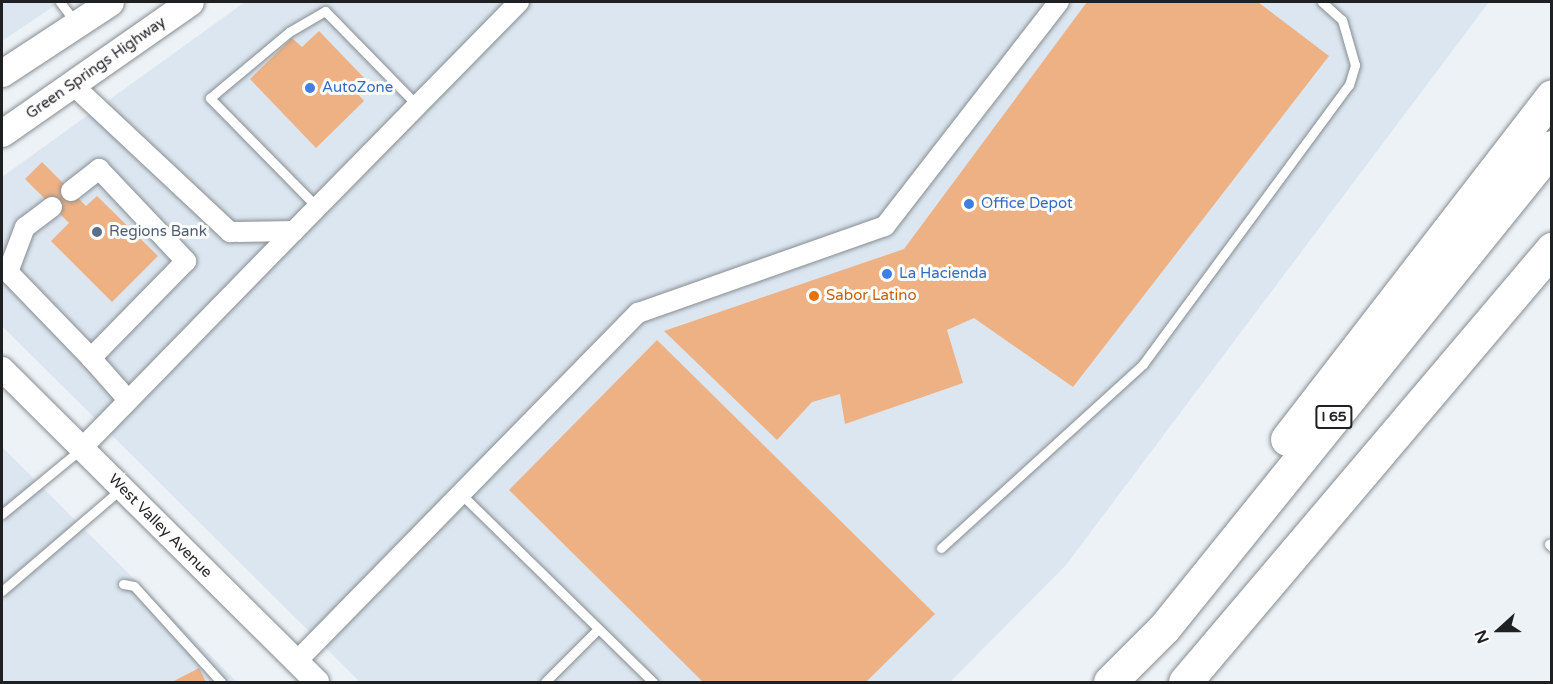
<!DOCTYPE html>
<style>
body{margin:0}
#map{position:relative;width:1553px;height:684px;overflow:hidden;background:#ecf2f6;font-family:"Varela Round",sans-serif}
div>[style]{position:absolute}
.built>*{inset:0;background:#dbe6f0}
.building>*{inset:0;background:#edb184}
.roads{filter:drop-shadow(0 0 2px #878c90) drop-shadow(0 0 2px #878c90)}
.service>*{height:9px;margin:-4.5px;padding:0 4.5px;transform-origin:4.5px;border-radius:4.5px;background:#fff}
.minor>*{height:20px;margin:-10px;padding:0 10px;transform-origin:10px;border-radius:10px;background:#fff}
.tertiary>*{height:24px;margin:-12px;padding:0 12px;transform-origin:12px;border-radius:12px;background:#fff}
.secondary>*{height:27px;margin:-13.5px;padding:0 13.5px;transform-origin:13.5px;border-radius:13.5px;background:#fff}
.motorway>*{height:33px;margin:-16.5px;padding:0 16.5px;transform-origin:16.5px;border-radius:16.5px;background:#fff}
.dots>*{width:16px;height:16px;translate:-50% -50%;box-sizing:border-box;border:3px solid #fefefe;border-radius:50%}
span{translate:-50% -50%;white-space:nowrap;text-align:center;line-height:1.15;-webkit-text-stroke:6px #fefefe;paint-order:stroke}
.shield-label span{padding:2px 4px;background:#fefefe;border:2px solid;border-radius:4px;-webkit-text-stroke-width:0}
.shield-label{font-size:14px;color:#1e2022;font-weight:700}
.street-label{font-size:15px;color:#1e2022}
.shop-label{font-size:15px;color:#366cbe}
.left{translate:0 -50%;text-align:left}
.service-label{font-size:15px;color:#4e5e75}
.food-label{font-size:15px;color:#c56008}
.frame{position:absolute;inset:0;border:3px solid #1e2022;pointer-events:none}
.north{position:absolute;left:1469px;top:600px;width:60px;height:60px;-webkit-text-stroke:4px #fefefe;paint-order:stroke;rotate:249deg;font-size:16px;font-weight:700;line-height:24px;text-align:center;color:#1e2022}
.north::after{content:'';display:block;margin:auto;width:21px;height:27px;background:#1e2022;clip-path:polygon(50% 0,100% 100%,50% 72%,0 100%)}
</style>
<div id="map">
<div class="built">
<div style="clip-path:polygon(2px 2px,60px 2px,2px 41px)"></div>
<div style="clip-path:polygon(245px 2px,1489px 2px,1066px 565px,950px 682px,360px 682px,2px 326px,2px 177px)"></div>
<div style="clip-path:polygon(2px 447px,237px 682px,2px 682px)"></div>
</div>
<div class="building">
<div style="clip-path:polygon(1087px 2px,1258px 2px,1329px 56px,1073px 387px,974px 318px,947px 330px,963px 383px,845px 424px,840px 394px,812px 402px,777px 440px,664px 331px,904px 249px)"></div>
<div style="clip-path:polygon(319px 31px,368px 82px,357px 93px,364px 101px,316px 148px,250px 79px,292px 38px,302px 47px)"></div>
<div style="clip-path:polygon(42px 162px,86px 206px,97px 196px,158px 256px,112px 302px,51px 241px,69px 223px,25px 179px)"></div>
<div style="clip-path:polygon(657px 340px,935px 614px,866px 682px,703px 682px,509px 490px)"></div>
<div style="clip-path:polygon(199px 668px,206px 682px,172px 682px)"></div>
</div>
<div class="roads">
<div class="service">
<div style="left:60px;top:2px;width:25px;rotate:53deg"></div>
<div style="left:317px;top:207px;width:153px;rotate:-134.5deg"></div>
<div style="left:210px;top:98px;width:103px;rotate:-39.9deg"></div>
<div style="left:289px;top:32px;width:42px;rotate:-30.3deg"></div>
<div style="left:325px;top:11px;width:132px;rotate:45.6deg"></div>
<div style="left:461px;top:494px;width:269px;rotate:44.4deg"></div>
<div style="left:2px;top:514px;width:101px;rotate:-39.4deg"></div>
<div style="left:1549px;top:544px;width:4px;rotate:45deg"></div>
<div style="left:941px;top:548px;width:273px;rotate:-42.3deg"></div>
<div style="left:1143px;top:364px;width:347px;rotate:-53.6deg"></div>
<div style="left:1349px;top:85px;width:21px;rotate:-73deg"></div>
<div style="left:1355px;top:65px;width:47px;rotate:-106.1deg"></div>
<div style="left:1342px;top:20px;width:27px;rotate:-138deg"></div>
<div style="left:123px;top:584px;width:11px;rotate:10deg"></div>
<div style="left:134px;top:586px;width:130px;rotate:47.8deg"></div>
<div style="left:2px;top:591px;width:157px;rotate:-40.6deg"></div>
<div style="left:545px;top:682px;width:75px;rotate:-45deg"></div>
</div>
<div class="minor">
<div style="left:74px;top:86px;width:214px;rotate:43.1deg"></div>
<div style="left:230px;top:232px;width:64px;rotate:-0.9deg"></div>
<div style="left:294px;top:231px;width:321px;rotate:-45.5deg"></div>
<div style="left:71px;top:191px;width:36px;rotate:-38deg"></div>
<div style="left:99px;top:169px;width:127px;rotate:46.6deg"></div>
<div style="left:186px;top:261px;width:136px;rotate:134.4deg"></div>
<div style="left:91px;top:358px;width:56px;rotate:48.6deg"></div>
<div style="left:52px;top:207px;width:34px;rotate:143deg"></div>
<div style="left:25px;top:227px;width:48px;rotate:110.7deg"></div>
<div style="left:8px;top:272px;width:120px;rotate:46deg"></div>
<div style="left:82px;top:448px;width:303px;rotate:-45.7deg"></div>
<div style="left:296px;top:662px;width:489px;rotate:-45.6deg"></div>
<div style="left:638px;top:313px;width:262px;rotate:-19.4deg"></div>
<div style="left:885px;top:226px;width:284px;rotate:-52.2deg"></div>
</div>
<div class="tertiary">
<div style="left:2px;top:369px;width:444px;rotate:44.8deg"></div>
</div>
<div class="secondary">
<div style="left:2px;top:73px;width:129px;rotate:-33.3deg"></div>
<div style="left:2px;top:133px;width:229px;rotate:-34.9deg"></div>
</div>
<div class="motorway">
<div style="left:1287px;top:439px;width:433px;rotate:-52.3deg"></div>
<div style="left:1110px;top:682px;width:76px;rotate:-45deg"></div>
<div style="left:1164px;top:628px;width:618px;rotate:-51.11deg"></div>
<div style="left:1185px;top:682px;width:568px;rotate:-49.72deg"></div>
</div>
</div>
<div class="dots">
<div style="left:310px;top:88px;background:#3f7fe0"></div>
<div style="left:969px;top:204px;background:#3f7fe0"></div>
<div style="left:97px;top:232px;background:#5c6f8a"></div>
<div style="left:887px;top:274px;background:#3f7fe0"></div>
<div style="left:814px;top:296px;background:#e8710a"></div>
</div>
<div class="shield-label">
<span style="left:1334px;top:417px">I 65</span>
</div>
<div class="street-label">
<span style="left:96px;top:68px;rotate:-35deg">Green Springs Highway</span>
<span style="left:160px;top:526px;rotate:45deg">West Valley Avenue</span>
</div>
<div class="shop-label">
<span class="left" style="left:322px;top:88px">AutoZone</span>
<span class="left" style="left:981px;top:204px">Office Depot</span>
<span class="left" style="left:899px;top:274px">La Hacienda</span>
</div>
<div class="service-label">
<span class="left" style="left:109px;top:232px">Regions Bank</span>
</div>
<div class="food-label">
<span class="left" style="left:826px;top:296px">Sabor Latino</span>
</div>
<div class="frame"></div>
<div class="north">N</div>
</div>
